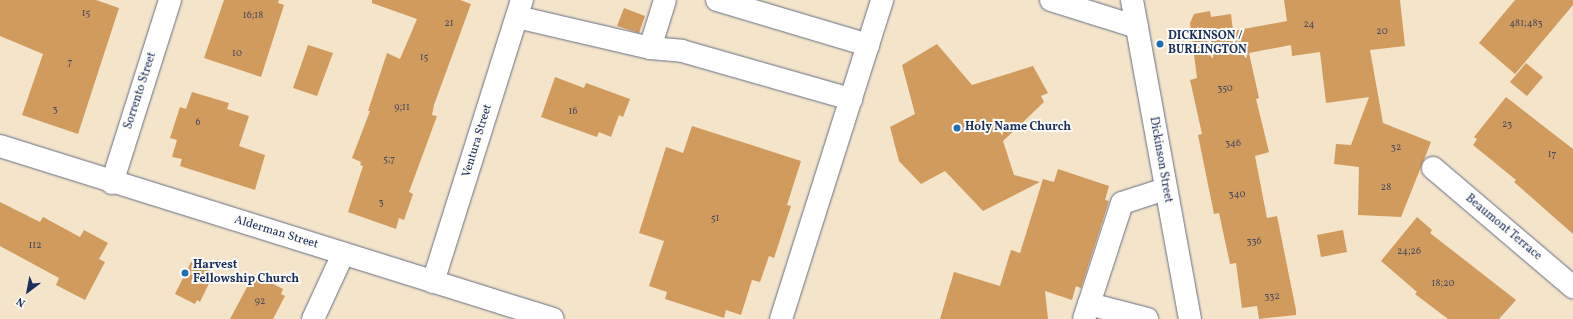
<!DOCTYPE html>
<style>
body{margin:0}
#map{position:relative;width:1573px;height:319px;overflow:hidden;background:#f3e4ca;font-family:Vollkorn,serif}
div>[style]{position:absolute}
.building>*{inset:0;background:#d19b5e}
.roads{filter:drop-shadow(0 0 1px #676e84) drop-shadow(0 0 1px #676e84)}
.minor>*{height:22px;margin:-11px;padding:0 11px;transform-origin:11px;border-radius:11px;background:#fff}
.major>*{height:22px;margin:-11px;padding:0 11px;transform-origin:11px;border-radius:11px;background:#fff}
.dots>*{width:11px;height:11px;translate:-50% -50%;box-sizing:border-box;border:2px solid #fdfcf7;border-radius:50%}
span{translate:-50% -50%;white-space:nowrap;text-align:center;line-height:1.15;-webkit-text-stroke:4px #fdfcf7;paint-order:stroke}
.number-label{font-size:10px;color:#484a5e}
.number-label span{-webkit-text-stroke-width:0}
.poi-label{font-size:12px;color:#1b2f5e;font-weight:700}
.left{translate:0 -50%;text-align:left}
.street-label{font-size:12px;color:#1b2f5e}
.north{position:absolute;left:8px;top:271px;width:40px;height:40px;-webkit-text-stroke:3px #fdfcf7;paint-order:stroke;rotate:212deg;font-size:11px;font-weight:700;line-height:16px;text-align:center;color:#1b2f5e}
.north::after{content:'';display:block;margin:auto;width:14px;height:18px;background:#1b2f5e;clip-path:polygon(50% 0,100% 100%,50% 72%,0 100%)}
</style>
<div id="map">
<div class="building">
<div style="clip-path:polygon(0 0,96px 0,119px 8px,78px 134px,22px 115px,43px 54px,0 36px)"></div>
<div style="clip-path:polygon(224px 0,279px 0,278px 3px,284px 5px,261px 77px,204px 58px)"></div>
<div style="clip-path:polygon(372px 0,460px 0,471px 4px,434px 105px,432px 115px,437px 116px,409px 192px,413px 194px,404px 220px,399px 218px,396px 229px,348px 212px,363px 166px,360px 165px,361px 162px,352px 158px,370px 111px,368px 111px,387px 53px,400px 59px,417px 19px,372px 3px)"></div>
<div style="clip-path:polygon(1284px 0,1400px 0,1405px 46px,1370px 50px,1383px 123px,1431px 142px,1401px 217px,1358px 215px,1359px 167px,1334px 164px,1336px 144px,1351px 145px,1369px 97px,1326px 103px,1320px 52px,1292px 56px,1291px 45px,1249px 53px,1259px 98px,1256px 99px,1269px 152px,1255px 156px,1267px 218px,1277px 216px,1296px 310px,1296px 315px,1259px 319px,1257px 306px,1242px 308px,1236px 263px,1230px 264px,1219px 213px,1214px 214px,1198px 135px,1202px 134px,1190px 80px,1197px 78px,1190px 23px,1194px 14px,1210px 11px,1211px 17px,1231px 14px,1233px 31px,1287px 21px)"></div>
<div style="clip-path:polygon(1515px 0,1573px 0,1573px 5px,1515px 74px,1479px 43px)"></div>
<div style="clip-path:polygon(624px 8px,645px 16px,639px 33px,617px 26px)"></div>
<div style="clip-path:polygon(937px 44px,972px 85px,1033px 66px,1048px 93px,1041px 96px,1044px 102px,1003px 141px,1014px 175px,1040px 182px,983px 211px,945px 171px,921px 184px,899px 161px,890px 127px,915px 114px,902px 65px)"></div>
<div style="clip-path:polygon(308px 45px,333px 53px,317px 96px,293px 88px)"></div>
<div style="clip-path:polygon(1526px 63px,1543px 77px,1527px 96px,1510px 82px)"></div>
<div style="clip-path:polygon(555px 77px,584px 88px,586px 83px,630px 99px,623px 117px,619px 115px,611px 137px,599px 132px,597px 137px,541px 117px)"></div>
<div style="clip-path:polygon(192px 92px,229px 103px,227px 109px,249px 116px,239px 146px,265px 155px,255px 190px,180px 166px,182px 159px,172px 157px,177px 140px,170px 138px,180px 107px,186px 109px)"></div>
<div style="clip-path:polygon(1506px 97px,1573px 149px,1573px 234px,1514px 182px,1516px 180px,1473px 145px,1477px 139px,1474px 137px)"></div>
<div style="clip-path:polygon(692px 126px,801px 161px,787px 205px,791px 206px,774px 258px,769px 256px,760px 282px,752px 280px,741px 315px,726px 310px,724px 318px,665px 299px,667px 292px,649px 286px,664px 241px,639px 233px,666px 147px,683px 153px)"></div>
<div style="clip-path:polygon(1058px 169px,1109px 186px,1105px 200px,1109px 201px,1081px 288px,1076px 286px,1072px 300px,1045px 291px,1048px 319px,940px 319px,954px 272px,1000px 286px,1011px 250px,1020px 253px,1043px 179px,1054px 182px)"></div>
<div style="clip-path:polygon(0 202px,40px 222px,43px 217px,80px 237px,84px 230px,108px 243px,99px 259px,105px 262px,85px 300px,56px 285px,59px 278px,0 246px)"></div>
<div style="clip-path:polygon(1417px 217px,1432px 230px,1430px 233px,1516px 300px,1499px 319px,1448px 319px,1415px 294px,1417px 292px,1381px 261px)"></div>
<div style="clip-path:polygon(1343px 230px,1347px 252px,1321px 257px,1317px 235px)"></div>
<div style="clip-path:polygon(191px 262px,214px 273px,200px 302px,197px 300px,195px 304px,175px 294px)"></div>
<div style="clip-path:polygon(254px 274px,283px 289px,281px 294px,285px 296px,273px 319px,230px 319px)"></div>
</div>
<div class="roads">
<div class="minor">
<div style="left:717px;top:0;width:158px;rotate:16.6deg"></div>
<div style="left:1051px;top:0;width:90px;rotate:17.4deg"></div>
<div style="left:517px;top:17px;width:137px;rotate:13.1deg"></div>
<div style="left:650px;top:48px;width:50px;rotate:-72.6deg"></div>
<div style="left:650px;top:48px;width:32px;rotate:5deg"></div>
<div style="left:682px;top:51px;width:176px;rotate:15.9deg"></div>
<div style="left:0;top:146px;width:579px;rotate:17.37deg"></div>
<div style="left:1433px;top:168px;width:184px;rotate:40.4deg"></div>
<div style="left:112px;top:183px;width:192px;rotate:-72.4deg"></div>
<div style="left:433px;top:282px;width:296px;rotate:-72.5deg"></div>
<div style="left:1089px;top:304px;width:106px;rotate:-71.9deg"></div>
<div style="left:1122px;top:203px;width:45px;rotate:-18deg"></div>
<div style="left:313px;top:319px;width:72px;rotate:-65.2deg"></div>
<div style="left:781px;top:319px;width:335px;rotate:-72.4deg"></div>
<div style="left:1084px;top:319px;width:16px;rotate:-72deg"></div>
<div style="left:1089px;top:304px;width:60px;rotate:14.5deg"></div>
</div>
<div class="major">
<div style="left:1132px;top:0;width:324px;rotate:79.7deg"></div>
</div>
</div>
<div class="dots">
<div style="left:1160px;top:44px;background:#1f6fb2"></div>
<div style="left:957px;top:128px;background:#1f6fb2"></div>
<div style="left:185px;top:273px;background:#1f6fb2"></div>
</div>
<div class="number-label">
<span style="left:86px;top:14px">15</span>
<span style="left:253px;top:16px">16;18</span>
<span style="left:449px;top:24px">21</span>
<span style="left:1526px;top:24px">481;483</span>
<span style="left:1309px;top:25px">24</span>
<span style="left:1382px;top:32px">20</span>
<span style="left:237px;top:54px">10</span>
<span style="left:424px;top:58px">15</span>
<span style="left:70px;top:63px">7</span>
<span style="left:1225px;top:89px">350</span>
<span style="left:402px;top:108px">9;11</span>
<span style="left:55px;top:110px">3</span>
<span style="left:573px;top:112px">16</span>
<span style="left:198px;top:123px">6</span>
<span style="left:1507px;top:125px">23</span>
<span style="left:1233px;top:144px">346</span>
<span style="left:1396px;top:148px">32</span>
<span style="left:1552px;top:155px">17</span>
<span style="left:389px;top:160px">5;7</span>
<span style="left:1386px;top:188px">28</span>
<span style="left:1237px;top:195px">340</span>
<span style="left:381px;top:203px">3</span>
<span style="left:715px;top:219px">51</span>
<span style="left:1254px;top:242px">336</span>
<span style="left:35px;top:246px">112</span>
<span style="left:1409px;top:252px">24;26</span>
<span style="left:1443px;top:284px">18;20</span>
<span style="left:1272px;top:297px">332</span>
<span style="left:260px;top:302px">92</span>
</div>
<div class="poi-label">
<span class="left" style="left:1168px;top:44px">DICKINSON /<br>BURLINGTON</span>
<span class="left" style="left:965px;top:128px">Holy Name Church</span>
<span class="left" style="left:193px;top:273px">Harvest<br>Fellowship Church</span>
</div>
<div class="street-label">
<span style="left:141px;top:91px;rotate:-72deg">Sorrento Street</span>
<span style="left:478px;top:141px;rotate:-73deg">Ventura Street</span>
<span style="left:1160px;top:160px;rotate:80deg">Dickinson Street</span>
<span style="left:1503px;top:228px;rotate:40deg">Beaumont Terrace</span>
<span style="left:276px;top:233px;rotate:17deg">Alderman Street</span>
</div>
<div class="north">N</div>
</div>
